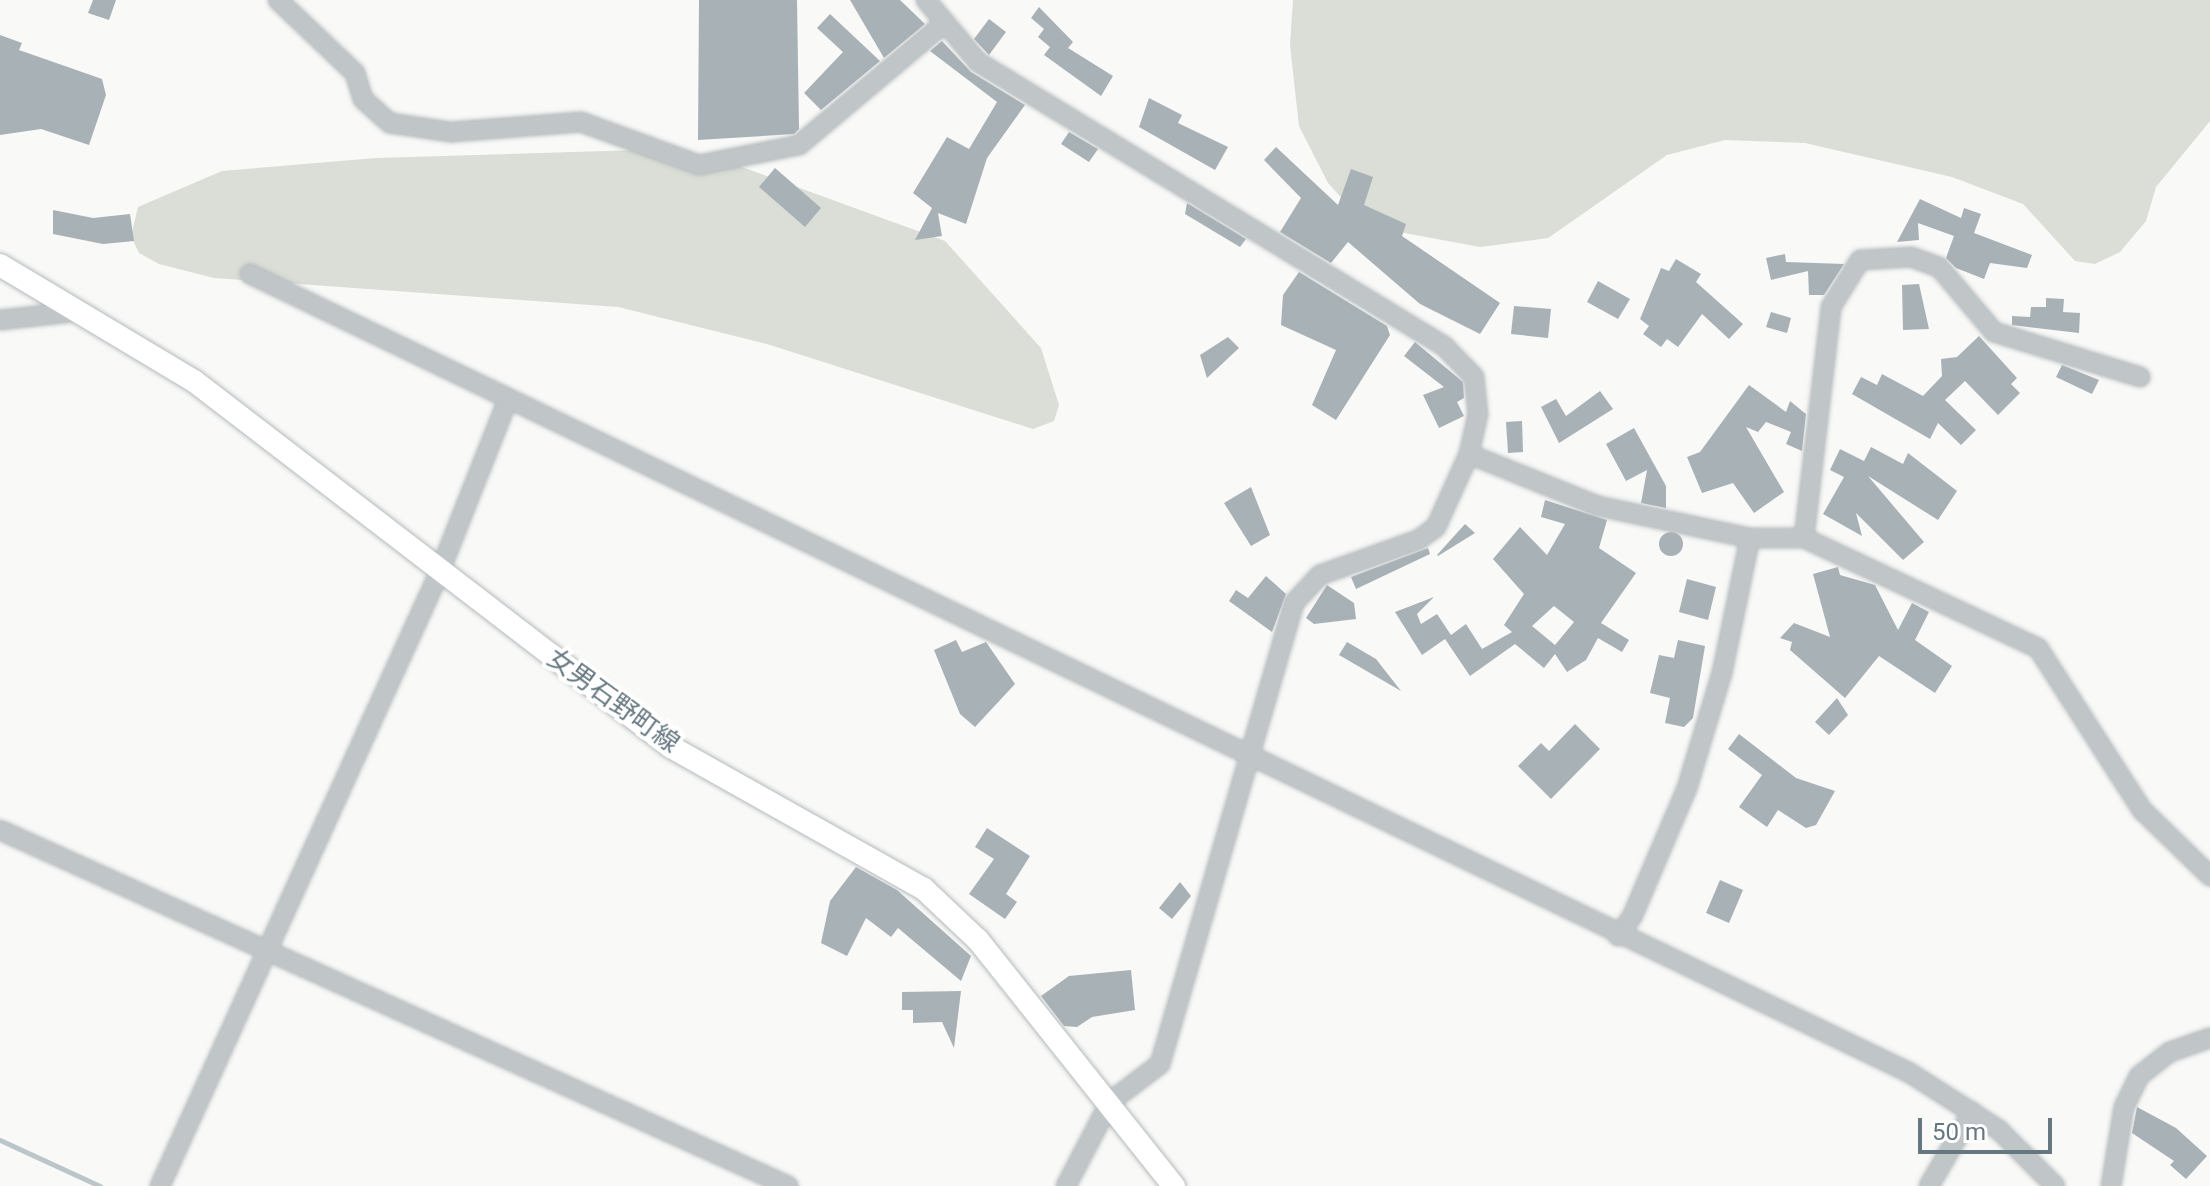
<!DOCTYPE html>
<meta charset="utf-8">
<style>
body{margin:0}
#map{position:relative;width:2210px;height:1186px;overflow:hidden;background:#f9f9f7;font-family:Roboto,"Noto Sans JP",sans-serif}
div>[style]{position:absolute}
.green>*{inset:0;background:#daded6}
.stream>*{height:5px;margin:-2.5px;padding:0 2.5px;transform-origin:2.5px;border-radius:2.5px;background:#bac6ca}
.building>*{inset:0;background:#a8b1b6}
.round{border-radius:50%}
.roads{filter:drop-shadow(0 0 2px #b4babd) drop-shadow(0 0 2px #b4babd)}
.minor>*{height:18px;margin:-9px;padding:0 9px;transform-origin:9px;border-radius:9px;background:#c0c5c8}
.major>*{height:22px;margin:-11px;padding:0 11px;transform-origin:11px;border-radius:11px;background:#fff}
span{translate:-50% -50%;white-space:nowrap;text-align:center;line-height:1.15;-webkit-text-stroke:8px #fff;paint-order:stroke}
.street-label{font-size:26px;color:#667780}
.scale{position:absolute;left:1918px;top:1118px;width:134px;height:36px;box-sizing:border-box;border:4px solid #667780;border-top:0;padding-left:10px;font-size:24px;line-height:28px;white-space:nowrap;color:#667780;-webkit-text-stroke:6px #fff;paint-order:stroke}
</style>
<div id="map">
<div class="green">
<div style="clip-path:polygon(1293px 0,2210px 0,2210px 121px,2156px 187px,2146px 221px,2120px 252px,2095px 264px,2075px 261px,2023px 204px,1952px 177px,1805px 143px,1725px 140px,1667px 155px,1548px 238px,1480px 247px,1367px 226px,1328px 183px,1299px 126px,1290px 45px)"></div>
<div style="clip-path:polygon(638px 150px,739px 166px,945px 241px,1041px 348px,1059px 405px,1054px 421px,1033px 429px,767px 344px,618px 307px,214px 278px,159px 264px,139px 253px,131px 236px,138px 207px,222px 171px,376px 158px)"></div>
</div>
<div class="stream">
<div style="left:0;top:1140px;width:110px;rotate:24.7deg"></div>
</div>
<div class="building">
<div style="clip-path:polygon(93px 0,116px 0,109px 20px,88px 13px)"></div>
<div style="clip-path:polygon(699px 0,797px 0,799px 129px,794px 134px,698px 140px)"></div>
<div style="clip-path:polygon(850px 0,900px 0,925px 24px,884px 58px)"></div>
<div style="clip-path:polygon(1039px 7px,1073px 42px,1068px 48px,1113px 76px,1101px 96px,1044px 55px,1050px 47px,1038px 37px,1044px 29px,1031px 18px)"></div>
<div style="clip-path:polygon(830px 14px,880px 61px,821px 110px,804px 93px,843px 52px,817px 28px)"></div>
<div style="clip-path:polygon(989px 19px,1006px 32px,989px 55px,974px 39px)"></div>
<div style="clip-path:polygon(0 35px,22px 43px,19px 50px,102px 79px,106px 95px,89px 145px,41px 129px,0 135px)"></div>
<div style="clip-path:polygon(942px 41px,971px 72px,1025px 105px,987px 158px,966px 224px,938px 213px,942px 236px,915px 240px,932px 208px,913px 193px,947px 137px,969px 149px,997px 102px,930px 51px)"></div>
<div style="clip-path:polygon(1149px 98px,1182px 115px,1178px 123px,1228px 147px,1215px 170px,1139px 127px)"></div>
<div style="clip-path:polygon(1069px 132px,1098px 149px,1089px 162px,1061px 144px)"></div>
<div style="clip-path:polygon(1276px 147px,1338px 205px,1351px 169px,1373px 177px,1364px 205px,1406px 224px,1402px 236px,1500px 303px,1480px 334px,1420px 304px,1348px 242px,1331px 263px,1280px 232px,1301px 198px,1264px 160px)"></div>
<div style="clip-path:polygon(775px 168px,821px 208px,805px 227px,759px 187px)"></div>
<div style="clip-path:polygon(1920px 199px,1961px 218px,1964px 208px,1981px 214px,1974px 233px,2032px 255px,2027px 268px,1990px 263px,1984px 279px,1956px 268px,1946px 258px,1954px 236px,1918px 223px,1919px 240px,1897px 242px)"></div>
<div style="clip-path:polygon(1187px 203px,1246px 239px,1240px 247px,1185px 214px)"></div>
<div style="clip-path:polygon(53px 210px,93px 218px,130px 214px,134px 241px,103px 244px,53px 234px)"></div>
<div style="clip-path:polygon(1785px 254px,1786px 262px,1844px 264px,1824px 295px,1809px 295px,1808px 271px,1771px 280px,1766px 258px)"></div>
<div style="clip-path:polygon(1676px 259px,1701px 274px,1696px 282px,1743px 324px,1729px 339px,1702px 314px,1678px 347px,1667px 339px,1661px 347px,1643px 334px,1649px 326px,1640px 319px,1661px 268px,1669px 271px)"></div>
<div style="clip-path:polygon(1299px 272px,1387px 326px,1390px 335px,1336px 420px,1312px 405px,1336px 350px,1281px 325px,1283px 295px)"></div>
<div style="clip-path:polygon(1598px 281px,1630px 299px,1618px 319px,1587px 302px)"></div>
<div style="clip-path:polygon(1919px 284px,1929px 329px,1903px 330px,1902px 285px)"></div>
<div style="clip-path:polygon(2046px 298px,2064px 299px,2063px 312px,2080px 313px,2079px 333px,2012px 325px,2012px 316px,2030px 317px,2031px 307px,2046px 307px)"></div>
<div style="clip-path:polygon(1514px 306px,1551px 309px,1548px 338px,1511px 334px)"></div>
<div style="clip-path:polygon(1771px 312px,1791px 318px,1787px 333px,1766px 327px)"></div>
<div style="clip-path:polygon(1979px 336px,2017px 378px,2011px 384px,2020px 393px,1998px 415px,1965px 381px,1945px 400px,1976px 430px,1961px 445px,1938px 423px,1930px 439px,1852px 394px,1861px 377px,1877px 385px,1882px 374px,1923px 396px,1942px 376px,1941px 359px,1957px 357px)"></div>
<div style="clip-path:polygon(1228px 337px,1239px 348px,1207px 378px,1200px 355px)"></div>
<div style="clip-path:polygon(1415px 342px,1463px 382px,1464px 398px,1457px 402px,1464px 416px,1439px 428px,1423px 395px,1444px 387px,1404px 356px)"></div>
<div style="clip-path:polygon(2062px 365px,2099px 380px,2092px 394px,2056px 377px)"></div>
<div style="clip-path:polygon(1749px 385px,1786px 412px,1790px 401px,1806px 414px,1802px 451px,1786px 444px,1791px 432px,1766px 422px,1758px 432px,1746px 427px,1784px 492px,1754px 513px,1733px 483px,1702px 493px,1687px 457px,1700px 452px)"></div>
<div style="clip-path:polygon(1600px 391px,1613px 409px,1559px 443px,1541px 407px,1556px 399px,1566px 416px)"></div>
<div style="clip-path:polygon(1522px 421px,1523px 452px,1508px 453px,1506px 422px)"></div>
<div style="clip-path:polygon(1634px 428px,1666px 486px,1666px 508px,1641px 503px,1647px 470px,1626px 481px,1606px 444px)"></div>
<div style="clip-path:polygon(1871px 447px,1903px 464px,1908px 453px,1957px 491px,1938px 520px,1868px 476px,1924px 542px,1903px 560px,1856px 513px,1862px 536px,1823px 514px,1844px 477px,1830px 470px,1840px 449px,1864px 461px)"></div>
<div style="clip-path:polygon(1251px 487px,1270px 535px,1251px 546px,1224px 503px)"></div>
<div style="clip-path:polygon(evenodd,1545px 500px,1607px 520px,1599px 548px,1636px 573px,1601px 623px,1629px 640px,1622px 652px,1598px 638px,1586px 660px,1567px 672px,1555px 654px,1544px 668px,1515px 644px,1470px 676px,1445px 639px,1422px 655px,1395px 612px,1434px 597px,1417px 614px,1421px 624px,1437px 614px,1451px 635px,1466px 624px,1482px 649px,1512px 632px,1504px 625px,1524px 594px,1493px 559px,1520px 527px,1547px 555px,1565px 524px,1541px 517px,1545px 500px,1554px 606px,1574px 622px,1555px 645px,1532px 626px,1554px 606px)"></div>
<div style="clip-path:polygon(1465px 524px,1475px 533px,1438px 556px,1437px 555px)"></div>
<div class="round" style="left:1659px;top:532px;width:24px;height:24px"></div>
<div style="clip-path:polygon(1428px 548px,1430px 554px,1356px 589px,1351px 577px)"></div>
<div style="clip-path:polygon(1838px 567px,1840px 575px,1875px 585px,1898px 630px,1912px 603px,1929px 612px,1915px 640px,1952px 666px,1935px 693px,1879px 656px,1845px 698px,1790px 650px,1792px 642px,1780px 638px,1794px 623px,1830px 637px,1813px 574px)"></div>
<div style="clip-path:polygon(1266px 576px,1286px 594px,1272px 632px,1229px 601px,1236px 590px,1248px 598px)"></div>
<div style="clip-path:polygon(1687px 579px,1716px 587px,1708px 620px,1679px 612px)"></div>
<div style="clip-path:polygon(1327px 585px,1354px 603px,1356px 619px,1314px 624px,1306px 618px)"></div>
<div style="clip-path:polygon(956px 640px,962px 652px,986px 642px,1015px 684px,975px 727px,960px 714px,934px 650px)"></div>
<div style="clip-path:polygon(1678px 640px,1705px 646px,1693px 718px,1684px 727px,1665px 723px,1670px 698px,1650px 693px,1659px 655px,1674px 658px)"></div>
<div style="clip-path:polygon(1347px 642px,1376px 659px,1401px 691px,1339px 655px)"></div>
<div style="clip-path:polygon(1837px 698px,1848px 715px,1829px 735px,1815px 722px)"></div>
<div style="clip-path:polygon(1575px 724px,1600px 749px,1551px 799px,1518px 766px,1541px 743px,1549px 751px)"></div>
<div style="clip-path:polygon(1739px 734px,1796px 778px,1835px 791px,1816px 825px,1806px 828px,1778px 810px,1767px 827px,1739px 807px,1762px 775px,1728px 749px)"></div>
<div style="clip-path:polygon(987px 828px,1030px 856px,1006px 894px,1017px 902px,1005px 919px,969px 894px,994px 859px,975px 847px)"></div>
<div style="clip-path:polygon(856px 867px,897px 890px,971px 956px,961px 981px,898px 928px,891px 937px,866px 918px,847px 956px,821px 943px,830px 901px)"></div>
<div style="clip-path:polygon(1720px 880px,1743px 890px,1729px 923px,1706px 913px)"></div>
<div style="clip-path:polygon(1180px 882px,1191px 896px,1172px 919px,1159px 908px)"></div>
<div style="clip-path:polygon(1131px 970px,1135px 1010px,1092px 1017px,1077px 1027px,1064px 1026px,1041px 996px,1069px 976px)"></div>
<div style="clip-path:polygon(961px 991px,954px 1048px,942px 1022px,913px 1023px,913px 1010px,902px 1010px,902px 992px)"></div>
<div style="clip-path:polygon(2137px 1107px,2176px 1128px,2207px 1156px,2186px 1179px,2170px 1165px,2174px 1161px,2132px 1133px)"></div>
</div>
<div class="roads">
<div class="minor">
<div style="left:278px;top:0;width:106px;rotate:43.5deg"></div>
<div style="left:355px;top:73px;width:27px;rotate:73deg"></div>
<div style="left:363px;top:99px;width:36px;rotate:42deg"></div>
<div style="left:390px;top:123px;width:62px;rotate:8.4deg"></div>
<div style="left:451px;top:132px;width:130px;rotate:-4.4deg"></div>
<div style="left:581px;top:122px;width:126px;rotate:20deg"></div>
<div style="left:699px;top:165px;width:102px;rotate:-11.3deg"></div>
<div style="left:799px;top:145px;width:187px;rotate:-40deg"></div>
<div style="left:926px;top:0;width:81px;rotate:50deg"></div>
<div style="left:978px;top:62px;width:546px;rotate:31.36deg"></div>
<div style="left:1444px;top:346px;width:43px;rotate:45.9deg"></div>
<div style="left:1474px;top:377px;width:37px;rotate:84deg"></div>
<div style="left:1478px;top:414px;width:41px;rotate:102.7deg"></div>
<div style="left:1469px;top:454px;width:80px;rotate:114.3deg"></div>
<div style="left:1436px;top:527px;width:22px;rotate:144deg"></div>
<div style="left:1418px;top:540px;width:104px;rotate:160.3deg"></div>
<div style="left:1320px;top:575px;width:38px;rotate:133deg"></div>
<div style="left:1294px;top:603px;width:480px;rotate:106.2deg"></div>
<div style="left:1160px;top:1064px;width:63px;rotate:142.8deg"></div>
<div style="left:1110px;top:1102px;width:95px;rotate:117.6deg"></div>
<div style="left:250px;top:274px;width:1842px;rotate:25.7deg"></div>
<div style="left:1910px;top:1073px;width:106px;rotate:32.6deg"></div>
<div style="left:1999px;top:1130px;width:79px;rotate:45deg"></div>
<div style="left:0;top:320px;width:81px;rotate:-6.3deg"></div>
<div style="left:1469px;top:454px;width:139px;rotate:22deg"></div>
<div style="left:1598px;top:506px;width:155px;rotate:11.9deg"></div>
<div style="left:1750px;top:538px;width:54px"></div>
<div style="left:1804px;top:538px;width:259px;rotate:25.2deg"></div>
<div style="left:2038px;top:648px;width:193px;rotate:57.3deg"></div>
<div style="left:2142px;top:810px;width:95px;rotate:44.1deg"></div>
<div style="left:1804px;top:538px;width:233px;rotate:-83.3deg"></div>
<div style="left:1831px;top:307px;width:55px;rotate:-58.3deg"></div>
<div style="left:1860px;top:260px;width:51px;rotate:-3.4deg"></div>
<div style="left:1911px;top:257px;width:30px;rotate:20deg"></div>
<div style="left:1939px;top:267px;width:85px;rotate:49.8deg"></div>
<div style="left:1994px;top:332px;width:153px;rotate:17.1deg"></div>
<div style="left:0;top:830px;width:865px;rotate:24.31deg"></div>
<div style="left:1618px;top:936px;width:24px;rotate:-54deg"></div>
<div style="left:1632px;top:917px;width:140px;rotate:-66.9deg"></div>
<div style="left:1687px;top:788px;width:120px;rotate:-73.1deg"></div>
<div style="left:1722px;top:673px;width:138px;rotate:-78.3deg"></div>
<div style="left:160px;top:1186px;width:676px;rotate:-65.52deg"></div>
<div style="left:440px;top:571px;width:185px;rotate:-68.4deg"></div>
<div style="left:1929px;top:1186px;width:86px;rotate:-59.8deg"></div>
<div style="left:2111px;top:1186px;width:80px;rotate:-80.7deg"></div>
<div style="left:2124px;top:1107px;width:34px;rotate:-64deg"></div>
<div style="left:2139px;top:1076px;width:39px;rotate:-38deg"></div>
<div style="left:2170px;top:1052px;width:42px;rotate:-19.3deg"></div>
</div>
<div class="major">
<div style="left:0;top:265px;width:226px;rotate:30.9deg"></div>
<div style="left:194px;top:381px;width:601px;rotate:37.5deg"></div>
<div style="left:671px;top:747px;width:290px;rotate:29.3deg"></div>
<div style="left:924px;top:889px;width:74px;rotate:43.4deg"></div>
<div style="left:978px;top:940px;width:315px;rotate:51.5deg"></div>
</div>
</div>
<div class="street-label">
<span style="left:613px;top:701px;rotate:36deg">女男石野町線</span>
</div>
<div class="scale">50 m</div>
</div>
